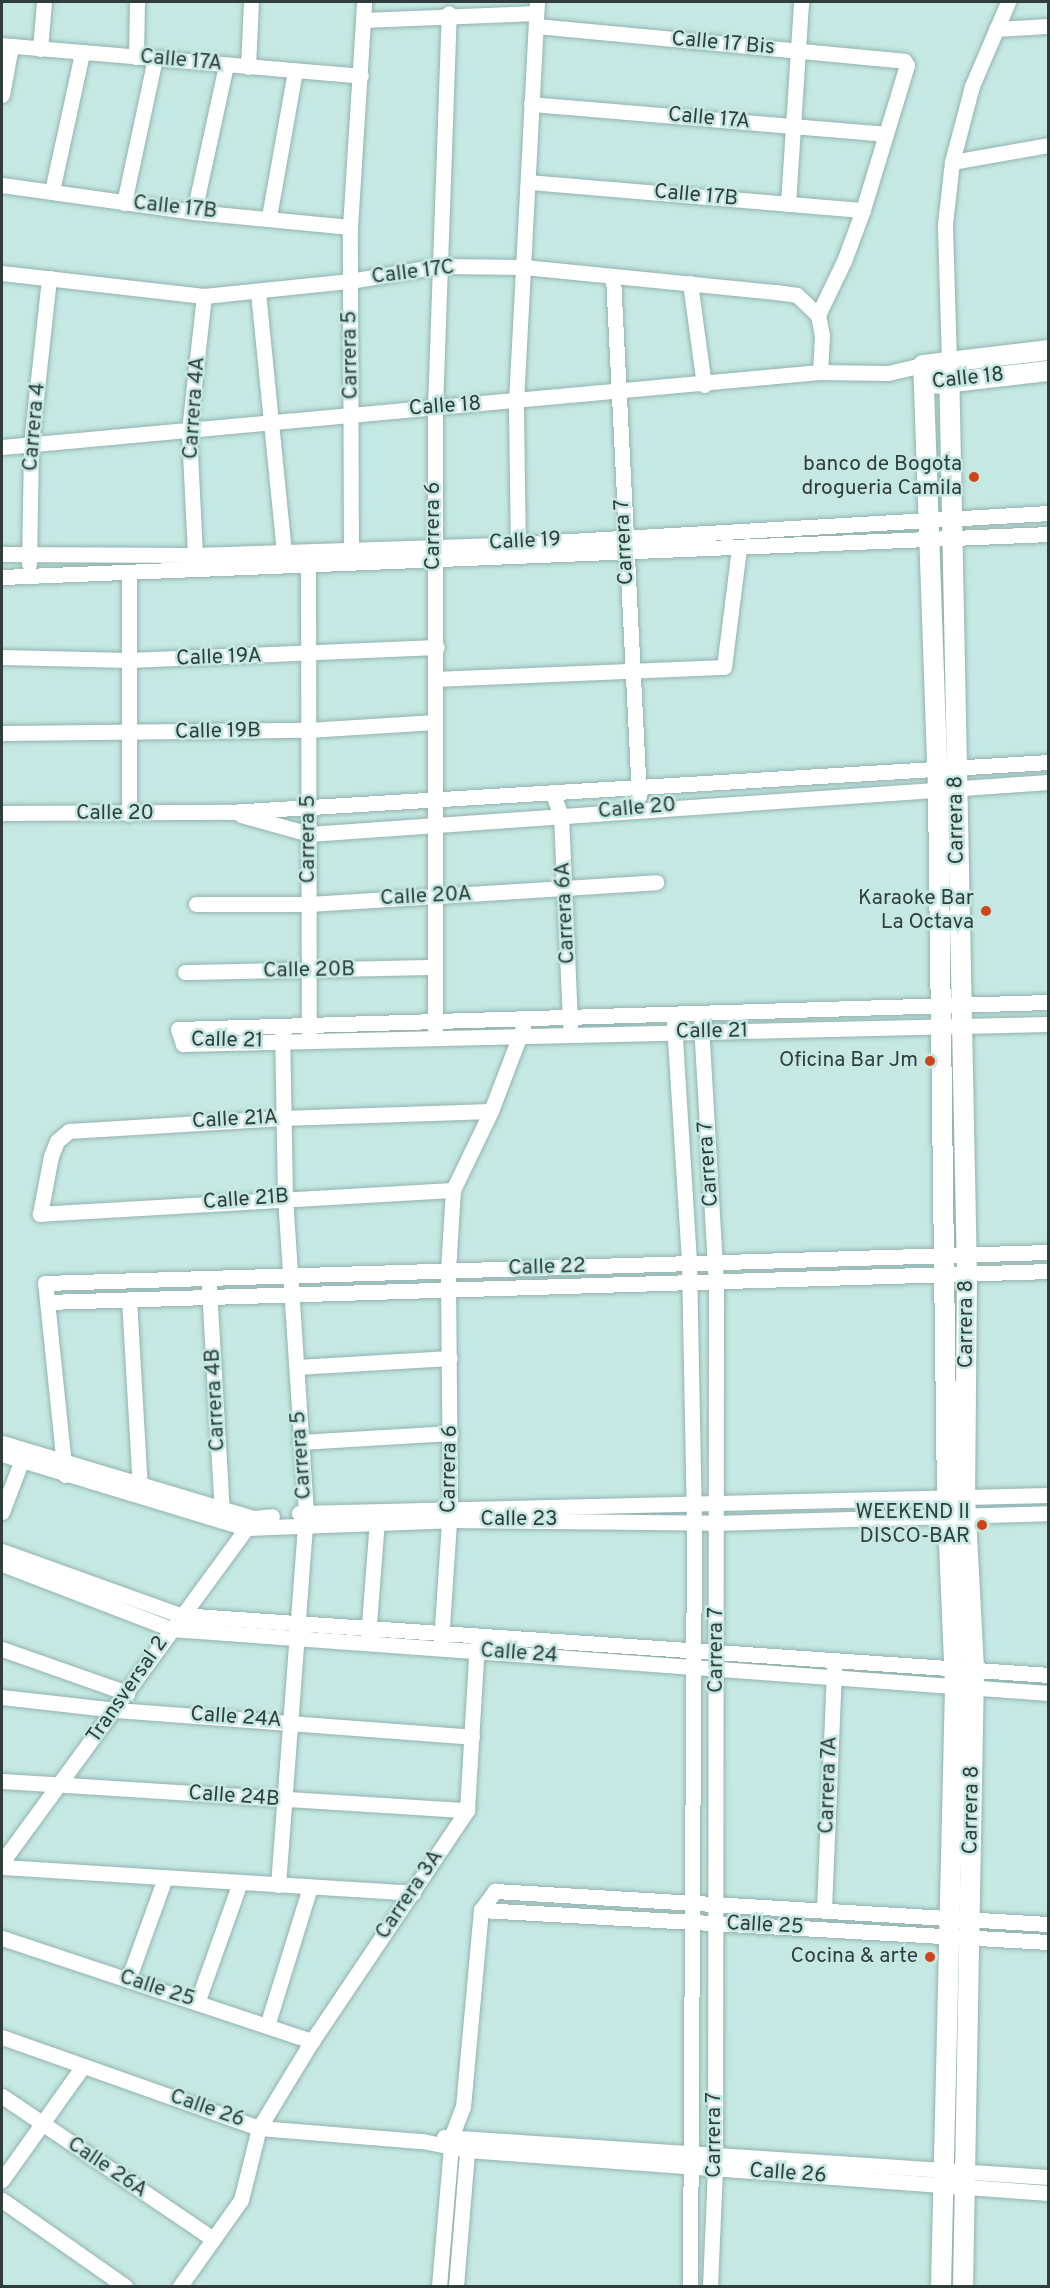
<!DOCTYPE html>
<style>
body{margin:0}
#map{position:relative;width:1050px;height:2288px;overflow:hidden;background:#c5e8e2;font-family:Overpass,sans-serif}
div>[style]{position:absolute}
.roads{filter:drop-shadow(0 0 2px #92b3ae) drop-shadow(0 0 2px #92b3ae)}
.minor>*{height:15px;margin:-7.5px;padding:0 7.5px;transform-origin:7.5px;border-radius:7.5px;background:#fff}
.tertiary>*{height:20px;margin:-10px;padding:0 10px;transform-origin:10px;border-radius:10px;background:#fff}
.dots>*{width:16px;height:16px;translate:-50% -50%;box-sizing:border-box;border:3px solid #c5e8e2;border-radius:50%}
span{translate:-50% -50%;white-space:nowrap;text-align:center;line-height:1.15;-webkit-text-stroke:5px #c5e8e2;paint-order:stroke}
.street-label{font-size:21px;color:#303e3b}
.poi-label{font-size:21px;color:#303e3b}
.right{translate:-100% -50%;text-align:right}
.frame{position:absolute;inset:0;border:3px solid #303e3b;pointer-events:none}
</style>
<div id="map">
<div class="roads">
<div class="minor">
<div style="left:364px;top:20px;width:172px;rotate:-2.3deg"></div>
<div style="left:536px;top:26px;width:370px;rotate:5.4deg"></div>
<div style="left:904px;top:61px;width:5px;rotate:53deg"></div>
<div style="left:907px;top:65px;width:152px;rotate:106.9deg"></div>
<div style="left:863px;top:210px;width:54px;rotate:110.4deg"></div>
<div style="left:844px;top:261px;width:60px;rotate:115.7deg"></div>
<div style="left:818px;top:315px;width:20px;rotate:79deg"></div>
<div style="left:822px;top:335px;width:37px;rotate:93deg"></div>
<div style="left:996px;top:29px;width:52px;rotate:-3.3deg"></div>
<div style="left:2px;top:45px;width:360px;rotate:4.9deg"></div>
<div style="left:40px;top:49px;width:47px;rotate:-85.1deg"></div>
<div style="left:136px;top:57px;width:55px;rotate:-89deg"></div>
<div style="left:248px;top:67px;width:65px;rotate:-87.4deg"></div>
<div style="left:2px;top:95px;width:50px;rotate:-79.6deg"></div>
<div style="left:531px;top:104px;width:356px;rotate:4.8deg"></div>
<div style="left:952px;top:162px;width:97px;rotate:-10deg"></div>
<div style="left:529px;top:182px;width:335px;rotate:4.8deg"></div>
<div style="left:2px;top:185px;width:194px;rotate:8deg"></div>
<div style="left:194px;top:212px;width:157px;rotate:5.5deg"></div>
<div style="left:52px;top:191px;width:141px;rotate:-77.7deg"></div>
<div style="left:124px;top:203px;width:147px;rotate:-77.9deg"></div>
<div style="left:788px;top:204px;width:202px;rotate:-86.3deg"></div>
<div style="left:194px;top:212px;width:150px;rotate:-77.7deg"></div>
<div style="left:269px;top:217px;width:148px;rotate:-79.9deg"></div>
<div style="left:2px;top:273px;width:203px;rotate:6.5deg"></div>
<div style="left:204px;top:296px;width:147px;rotate:-5.9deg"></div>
<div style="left:350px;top:281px;width:90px;rotate:-9.6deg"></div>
<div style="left:439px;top:266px;width:85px;rotate:0.7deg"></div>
<div style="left:524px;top:267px;width:253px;rotate:5.7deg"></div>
<div style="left:776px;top:292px;width:21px;rotate:8deg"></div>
<div style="left:797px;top:295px;width:29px;rotate:44deg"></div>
<div style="left:613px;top:276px;width:521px;rotate:87.14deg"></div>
<div style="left:690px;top:283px;width:103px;rotate:82.2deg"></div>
<div style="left:258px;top:292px;width:260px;rotate:84.3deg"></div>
<div style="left:949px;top:362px;width:138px;rotate:-91.7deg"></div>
<div style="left:945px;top:224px;width:62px;rotate:-83.6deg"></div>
<div style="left:952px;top:162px;width:79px;rotate:-75.3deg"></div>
<div style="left:972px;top:86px;width:91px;rotate:-66.8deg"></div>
<div style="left:2px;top:447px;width:821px;rotate:-5.24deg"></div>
<div style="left:820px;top:372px;width:68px;rotate:0.8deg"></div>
<div style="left:888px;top:373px;width:36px;rotate:-13deg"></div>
<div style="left:518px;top:553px;width:151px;rotate:-90.8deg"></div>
<div style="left:516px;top:402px;width:401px;rotate:-87deg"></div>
<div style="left:2px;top:554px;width:193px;rotate:0.3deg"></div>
<div style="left:195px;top:555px;width:324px;rotate:-1.9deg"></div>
<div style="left:519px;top:544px;width:530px;rotate:-3.35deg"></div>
<div style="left:195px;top:555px;width:124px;rotate:-92.8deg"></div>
<div style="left:189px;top:431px;width:136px;rotate:-83.7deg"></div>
<div style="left:351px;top:559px;width:332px;rotate:-90.2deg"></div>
<div style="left:350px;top:227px;width:225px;rotate:-86.4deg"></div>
<div style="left:29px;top:564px;width:120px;rotate:-89deg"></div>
<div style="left:31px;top:444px;width:167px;rotate:-83.8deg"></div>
<div style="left:308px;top:565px;width:470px;rotate:89.9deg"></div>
<div style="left:2px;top:577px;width:1047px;rotate:-2.35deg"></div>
<div style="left:2px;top:657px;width:127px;rotate:1.4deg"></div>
<div style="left:129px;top:660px;width:308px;rotate:-2.4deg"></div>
<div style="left:436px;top:679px;width:288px;rotate:-2.4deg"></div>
<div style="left:724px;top:667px;width:119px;rotate:-82.8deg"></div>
<div style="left:2px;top:733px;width:306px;rotate:-0.6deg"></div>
<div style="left:308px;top:730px;width:127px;rotate:-3.6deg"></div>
<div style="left:552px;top:792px;width:26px;rotate:69deg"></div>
<div style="left:561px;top:816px;width:210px;rotate:87.5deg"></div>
<div style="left:2px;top:813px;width:227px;rotate:-0.3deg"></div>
<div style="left:229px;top:812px;width:821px;rotate:-3.49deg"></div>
<div style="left:129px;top:814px;width:242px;rotate:-90deg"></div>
<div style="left:241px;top:815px;width:71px;rotate:15.6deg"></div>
<div style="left:309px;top:834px;width:741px;rotate:-4.03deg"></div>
<div style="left:196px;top:904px;width:113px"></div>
<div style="left:309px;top:904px;width:348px;rotate:-3.6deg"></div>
<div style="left:185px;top:972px;width:249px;rotate:-1.2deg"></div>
<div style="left:1048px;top:1002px;width:870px;rotate:178.22deg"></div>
<div style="left:178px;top:1029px;width:16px;rotate:72deg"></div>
<div style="left:183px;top:1044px;width:865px;rotate:-1.32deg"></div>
<div style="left:674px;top:1023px;width:240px;rotate:86.4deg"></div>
<div style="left:689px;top:1263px;width:258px;rotate:88.9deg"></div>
<div style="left:694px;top:1521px;width:765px;rotate:90.3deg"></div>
<div style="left:701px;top:1024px;width:257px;rotate:86.7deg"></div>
<div style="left:716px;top:1281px;width:887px;rotate:90.06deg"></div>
<div style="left:715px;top:2168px;width:118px;rotate:92.4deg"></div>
<div style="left:435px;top:1029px;width:621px;rotate:-90deg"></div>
<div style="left:435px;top:408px;width:395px;rotate:-88deg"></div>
<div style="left:453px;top:1190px;width:414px;rotate:176.7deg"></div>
<div style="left:40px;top:1214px;width:59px;rotate:-79.3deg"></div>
<div style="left:51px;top:1156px;width:16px;rotate:-68deg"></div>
<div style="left:57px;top:1141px;width:16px;rotate:-40deg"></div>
<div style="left:69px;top:1131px;width:213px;rotate:-3.5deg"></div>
<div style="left:282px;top:1118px;width:209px;rotate:-1.9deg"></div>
<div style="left:209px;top:1288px;width:228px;rotate:86.7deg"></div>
<div style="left:129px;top:1299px;width:192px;rotate:86.7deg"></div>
<div style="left:47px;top:1302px;width:1001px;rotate:-1.77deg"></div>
<div style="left:297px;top:1367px;width:153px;rotate:-3.4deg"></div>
<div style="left:300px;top:1442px;width:151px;rotate:-3.4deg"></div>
<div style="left:2px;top:1443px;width:263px;rotate:16.6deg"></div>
<div style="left:254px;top:1518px;width:18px;rotate:-6deg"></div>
<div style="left:2px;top:1454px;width:255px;rotate:16.9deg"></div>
<div style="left:246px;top:1528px;width:204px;rotate:-2.2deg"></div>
<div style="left:450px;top:1520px;width:267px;rotate:0.6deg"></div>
<div style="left:717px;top:1523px;width:331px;rotate:-1.7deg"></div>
<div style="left:65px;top:1475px;width:193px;rotate:-95.9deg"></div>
<div style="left:45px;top:1283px;width:1003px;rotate:-1.77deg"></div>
<div style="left:2px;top:1512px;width:62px;rotate:-69.2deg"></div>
<div style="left:299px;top:1513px;width:749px;rotate:-1.38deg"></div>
<div style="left:2px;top:1551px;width:189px;rotate:19.8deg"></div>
<div style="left:180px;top:1615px;width:870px;rotate:3.95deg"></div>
<div style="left:2px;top:1564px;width:181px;rotate:21deg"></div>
<div style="left:171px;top:1629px;width:879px;rotate:4.17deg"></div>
<div style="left:368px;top:1637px;width:116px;rotate:-85.6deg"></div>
<div style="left:441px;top:1642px;width:134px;rotate:-86.2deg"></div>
<div style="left:450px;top:1508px;width:237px;rotate:-90.5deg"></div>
<div style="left:448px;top:1271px;width:81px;rotate:-86.5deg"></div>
<div style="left:453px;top:1190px;width:88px;rotate:-64.3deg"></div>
<div style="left:491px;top:1111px;width:90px;rotate:-69.1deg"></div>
<div style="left:2px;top:1649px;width:133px;rotate:19.4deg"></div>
<div style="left:2px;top:1697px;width:115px;rotate:6.5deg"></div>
<div style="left:116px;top:1710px;width:357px;rotate:4.3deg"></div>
<div style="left:2px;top:1781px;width:466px;rotate:3.6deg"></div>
<div style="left:2px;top:1862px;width:423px;rotate:-53.8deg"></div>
<div style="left:2px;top:1867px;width:412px;rotate:3.6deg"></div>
<div style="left:278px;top:1885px;width:373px;rotate:-85.7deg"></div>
<div style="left:306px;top:1513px;width:316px;rotate:-93.8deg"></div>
<div style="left:285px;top:1198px;width:167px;rotate:-91deg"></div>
<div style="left:824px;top:1909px;width:240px;rotate:-87.6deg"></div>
<div style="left:481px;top:1910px;width:568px;rotate:3.23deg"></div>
<div style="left:2px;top:1938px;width:327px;rotate:18.4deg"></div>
<div style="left:128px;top:1980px;width:109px;rotate:-70.1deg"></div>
<div style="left:197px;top:2003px;width:128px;rotate:-70.4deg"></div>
<div style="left:267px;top:2026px;width:145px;rotate:-72.8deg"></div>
<div style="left:2px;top:2037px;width:273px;rotate:19.5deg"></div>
<div style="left:259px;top:2128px;width:164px;rotate:4.6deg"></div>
<div style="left:422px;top:2141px;width:46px;rotate:11.3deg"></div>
<div style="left:467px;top:2150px;width:583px;rotate:4.23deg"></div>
<div style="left:2px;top:2096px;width:255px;rotate:34.1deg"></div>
<div style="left:444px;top:2137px;width:605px;rotate:3.79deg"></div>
<div style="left:2px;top:2180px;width:140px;rotate:-54.6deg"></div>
<div style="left:2px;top:2200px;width:150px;rotate:35deg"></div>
<div style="left:180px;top:2286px;width:105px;rotate:-54.7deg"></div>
<div style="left:241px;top:2200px;width:74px;rotate:-76deg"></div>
<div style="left:259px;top:2128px;width:102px;rotate:-58.7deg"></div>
<div style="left:312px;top:2041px;width:278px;rotate:-56.1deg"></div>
<div style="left:467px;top:1810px;width:168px;rotate:-86.6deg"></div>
<div style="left:439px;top:2286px;width:152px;rotate:-85.1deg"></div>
<div style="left:452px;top:2135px;width:30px;rotate:-69deg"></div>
<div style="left:463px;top:2107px;width:198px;rotate:-84.8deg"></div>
<div style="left:481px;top:1910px;width:24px;rotate:-54deg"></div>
<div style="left:495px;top:1891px;width:554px;rotate:3.42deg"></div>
<div style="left:456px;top:2286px;width:146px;rotate:-85.3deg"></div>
</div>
<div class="tertiary">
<div style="left:949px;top:362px;width:912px;rotate:88.87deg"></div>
<div style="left:967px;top:1274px;width:223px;rotate:90.5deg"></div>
<div style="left:965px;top:1497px;width:173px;rotate:87deg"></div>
<div style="left:974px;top:1670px;width:616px;rotate:91.02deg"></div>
<div style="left:937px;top:384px;width:112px;rotate:-6.7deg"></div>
<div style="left:941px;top:2286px;width:600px;rotate:-88.66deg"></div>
<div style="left:955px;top:1686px;width:188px;rotate:-92.4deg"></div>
<div style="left:947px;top:1498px;width:709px;rotate:-90.73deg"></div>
<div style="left:938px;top:789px;width:424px;rotate:-92deg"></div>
<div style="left:923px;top:365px;width:126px;rotate:-6.8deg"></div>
</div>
</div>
<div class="dots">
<div style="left:974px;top:477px;background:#ce4617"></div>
<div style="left:986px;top:911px;background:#ce4617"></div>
<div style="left:930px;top:1061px;background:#ce4617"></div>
<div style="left:982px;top:1525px;background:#ce4617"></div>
<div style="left:930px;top:1957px;background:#ce4617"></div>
</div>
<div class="street-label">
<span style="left:723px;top:44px;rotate:5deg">Calle 17 Bis</span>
<span style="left:181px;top:61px;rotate:5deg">Calle 17A</span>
<span style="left:709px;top:119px;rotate:5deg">Calle 17A</span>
<span style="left:696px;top:196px;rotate:5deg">Calle 17B</span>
<span style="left:175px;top:208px;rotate:6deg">Calle 17B</span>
<span style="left:413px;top:273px;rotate:-7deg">Calle 17C</span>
<span style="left:351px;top:355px;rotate:-91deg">Carrera 5</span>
<span style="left:968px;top:379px;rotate:-6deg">Calle 18</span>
<span style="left:445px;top:407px;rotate:-4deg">Calle 18</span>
<span style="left:195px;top:408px;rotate:-86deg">Carrera 4A</span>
<span style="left:35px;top:427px;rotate:-85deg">Carrera 4</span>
<span style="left:434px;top:526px;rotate:-90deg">Carrera 6</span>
<span style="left:525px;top:542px;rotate:-3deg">Calle 19</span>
<span style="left:625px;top:542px;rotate:-93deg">Carrera 7</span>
<span style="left:219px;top:658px;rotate:-2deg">Calle 19A</span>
<span style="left:218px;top:732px;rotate:-1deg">Calle 19B</span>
<span style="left:637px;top:809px;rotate:-5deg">Calle 20</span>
<span style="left:115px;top:814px">Calle 20</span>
<span style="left:957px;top:820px;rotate:-91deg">Carrera 8</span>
<span style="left:309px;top:839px;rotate:-90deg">Carrera 5</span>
<span style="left:426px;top:897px;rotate:-3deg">Calle 20A</span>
<span style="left:566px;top:913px;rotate:-93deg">Carrera 6A</span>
<span style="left:309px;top:971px;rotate:-1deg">Calle 20B</span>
<span style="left:712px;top:1032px;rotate:-1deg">Calle 21</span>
<span style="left:227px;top:1041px;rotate:1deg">Calle 21</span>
<span style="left:235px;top:1120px;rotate:-3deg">Calle 21A</span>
<span style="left:709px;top:1164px;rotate:-94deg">Carrera 7</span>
<span style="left:246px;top:1200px;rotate:-4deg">Calle 21B</span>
<span style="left:547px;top:1268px;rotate:-2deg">Calle 22</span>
<span style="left:967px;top:1324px;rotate:-90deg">Carrera 8</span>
<span style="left:216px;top:1400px;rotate:-93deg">Carrera 4B</span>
<span style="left:302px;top:1455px;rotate:-94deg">Carrera 5</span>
<span style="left:450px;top:1469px;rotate:-89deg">Carrera 6</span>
<span style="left:519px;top:1520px">Calle 23</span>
<span style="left:717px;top:1650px;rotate:-90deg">Carrera 7</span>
<span style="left:519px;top:1654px;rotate:4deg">Calle 24</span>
<span style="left:128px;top:1690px;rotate:-55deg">Transversal 2</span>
<span style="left:236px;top:1718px;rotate:4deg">Calle 24A</span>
<span style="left:829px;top:1785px;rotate:-88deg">Carrera 7A</span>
<span style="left:234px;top:1797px;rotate:4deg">Calle 24B</span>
<span style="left:972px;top:1810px;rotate:-89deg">Carrera 8</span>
<span style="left:410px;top:1895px;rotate:-56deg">Carrera 3A</span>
<span style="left:765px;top:1926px;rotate:3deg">Calle 25</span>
<span style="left:157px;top:1989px;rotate:18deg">Calle 25</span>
<span style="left:207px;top:2109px;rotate:19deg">Calle 26</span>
<span style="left:715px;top:2135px;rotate:-90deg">Carrera 7</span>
<span style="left:107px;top:2168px;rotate:34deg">Calle 26A</span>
<span style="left:788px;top:2174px;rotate:4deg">Calle 26</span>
</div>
<div class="poi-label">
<span class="right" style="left:962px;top:477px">banco de Bogota<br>drogueria Camila</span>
<span class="right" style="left:974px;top:911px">Karaoke Bar<br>La Octava</span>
<span class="right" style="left:918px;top:1061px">Oficina Bar Jm</span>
<span class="right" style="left:970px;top:1525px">WEEKEND II<br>DISCO-BAR</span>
<span class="right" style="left:918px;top:1957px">Cocina &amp; arte</span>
</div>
<div class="frame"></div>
</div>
